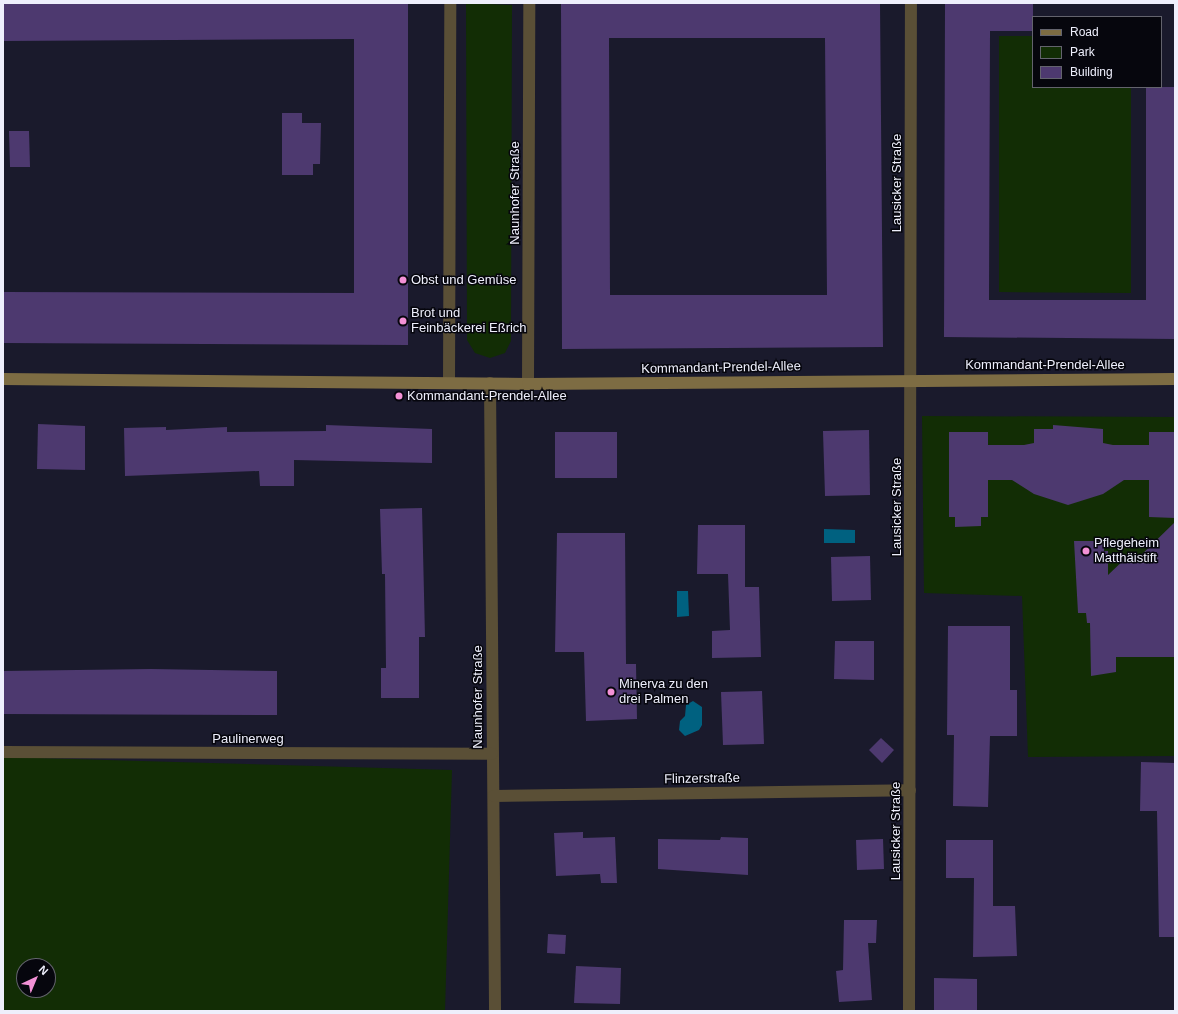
<!DOCTYPE html>
<meta charset="utf-8">
<style>
body{margin:0}
#map{position:relative;width:1178px;height:1014px;overflow:hidden;background:#1a1a2c;font-family:Arial,sans-serif}
div>[style]{position:absolute}
.green>*{inset:0;background:#122d05}
.water>*{inset:0;background:#006180}
.building>*{inset:0;background:#4d396f}
.minor>*{height:12px;margin:-6px;padding:0 6px;transform-origin:6px;border-radius:6px;background:#5a4f36}
.tertiary>*{height:12px;margin:-6px;padding:0 6px;transform-origin:6px;border-radius:6px;background:#5a4f36}
.secondary>*{height:12px;margin:-6px;padding:0 6px;transform-origin:6px;border-radius:6px;background:#7d6c43}
.dots>*{width:11px;height:11px;translate:-50% -50%;box-sizing:border-box;border:2px solid #06060d;border-radius:50%}
span{translate:-50% -50%;white-space:nowrap;text-align:center;line-height:1.15;-webkit-text-stroke:3px #06060d;paint-order:stroke}
.street-label{font-size:13px;color:#eeeffc}
.poi-label{font-size:13px;color:#eeeffc}
.left{translate:0 -50%;text-align:left}
.frame{position:absolute;inset:0;border:4px solid #eeeffc;pointer-events:none}
.legend{position:absolute;left:1032px;top:16px;width:130px;height:72px;box-sizing:border-box;background:#06060d;border:1px solid #63636d;margin:0;padding:5px 7px;list-style:none;font-size:12px;color:#eeeffc}
.legend li{display:flex;align-items:center;gap:8px;height:20px}
.legend b{width:20px;border:1px solid #63636d}
.north{position:absolute;left:16px;top:958px;width:40px;height:40px;box-sizing:border-box;background:#06060d;border:1px solid #63636d;border-radius:50%;rotate:44deg;font-size:11px;font-weight:700;line-height:16px;text-align:center;color:#eeeffc}
.north::after{content:'';display:block;margin:auto;width:14px;height:18px;background:#f391d6;clip-path:polygon(50% 0,100% 100%,50% 72%,0 100%)}
</style>
<div id="map">
<div class="green">
<div style="clip-path:polygon(466px 3px,512px 5px,511px 341px,505px 353px,490px 358px,475px 353px,467px 340px)"></div>
<div style="clip-path:polygon(999px 36px,1033px 36px,1033px 87px,1131px 87px,1131px 293px,999px 292px)"></div>
<div style="clip-path:polygon(922px 416px,1175px 417px,1175px 756px,1028px 757px,1022px 596px,924px 593px)"></div>
<div style="clip-path:polygon(evenodd,3px 757px,452px 770px,445px 1011px,3px 1011px,3px 757px,24px 966px,48px 966px,48px 990px,24px 990px,24px 966px)"></div>
</div>
<div class="water">
<div style="clip-path:polygon(824px 529px,855px 530px,855px 543px,824px 543px)"></div>
<div style="clip-path:polygon(677px 591px,688px 591px,689px 616px,677px 617px)"></div>
<div style="clip-path:polygon(693px 701px,702px 707px,702px 725px,699px 730px,685px 736px,679px 730px,680px 721px,685px 716px,686px 705px)"></div>
</div>
<div class="building">
<div style="clip-path:polygon(3px 3px,408px 3px,408px 345px,3px 343px,3px 292px,354px 293px,354px 39px,3px 41px)"></div>
<div style="clip-path:polygon(evenodd,561px 3px,880px 3px,883px 347px,562px 349px,561px 3px,609px 38px,825px 38px,827px 295px,610px 295px,609px 38px)"></div>
<div style="clip-path:polygon(945px 3px,1033px 3px,1033px 31px,990px 31px,989px 300px,1146px 300px,1146px 87px,1175px 87px,1175px 339px,944px 337px)"></div>
<div style="clip-path:polygon(282px 113px,302px 113px,302px 123px,321px 123px,320px 164px,313px 164px,313px 175px,282px 175px)"></div>
<div style="clip-path:polygon(9px 131px,29px 131px,30px 167px,10px 167px)"></div>
<div style="clip-path:polygon(38px 424px,85px 426px,85px 470px,37px 469px)"></div>
<div style="clip-path:polygon(326px 425px,432px 429px,432px 463px,294px 460px,294px 486px,260px 486px,259px 471px,125px 476px,124px 428px,166px 427px,166px 430px,227px 427px,227px 432px,326px 431px)"></div>
<div style="clip-path:polygon(1053px 425px,1103px 429px,1103px 443px,1113px 445px,1149px 445px,1149px 432px,1175px 432px,1175px 518px,1149px 517px,1149px 480px,1124px 480px,1103px 494px,1068px 505px,1034px 494px,1012px 480px,988px 480px,988px 517px,981px 517px,981px 526px,955px 527px,955px 517px,949px 517px,949px 432px,988px 432px,988px 445px,1024px 445px,1034px 443px,1034px 429px,1053px 429px)"></div>
<div style="clip-path:polygon(869px 430px,870px 495px,825px 496px,823px 431px)"></div>
<div style="clip-path:polygon(555px 432px,617px 432px,617px 478px,555px 478px)"></div>
<div style="clip-path:polygon(422px 508px,425px 637px,419px 637px,419px 698px,381px 698px,381px 668px,386px 668px,385px 574px,382px 574px,380px 509px)"></div>
<div style="clip-path:polygon(1175px 522px,1175px 657px,1116px 657px,1116px 672px,1091px 676px,1090px 623px,1087px 623px,1086px 613px,1078px 613px,1074px 541px,1104px 541px,1104px 551px,1108px 551px,1108px 575px,1128px 556px,1134px 562px)"></div>
<div style="clip-path:polygon(698px 525px,745px 525px,745px 587px,759px 587px,761px 657px,712px 658px,712px 631px,730px 630px,728px 574px,697px 574px)"></div>
<div style="clip-path:polygon(557px 533px,625px 533px,626px 664px,636px 664px,637px 719px,586px 721px,584px 652px,555px 652px)"></div>
<div style="clip-path:polygon(870px 556px,871px 600px,832px 601px,831px 557px)"></div>
<div style="clip-path:polygon(948px 626px,1010px 626px,1010px 690px,1017px 690px,1017px 736px,990px 736px,988px 807px,953px 806px,954px 735px,947px 735px)"></div>
<div style="clip-path:polygon(835px 641px,874px 641px,874px 680px,834px 679px)"></div>
<div style="clip-path:polygon(151px 669px,277px 671px,277px 715px,3px 714px,3px 671px)"></div>
<div style="clip-path:polygon(762px 691px,764px 744px,723px 745px,721px 692px)"></div>
<div style="clip-path:polygon(881px 738px,894px 750px,882px 763px,869px 750px)"></div>
<div style="clip-path:polygon(1141px 762px,1175px 763px,1175px 937px,1159px 937px,1157px 811px,1140px 811px)"></div>
<div style="clip-path:polygon(583px 832px,583px 838px,615px 837px,617px 883px,601px 883px,600px 874px,556px 876px,554px 833px)"></div>
<div style="clip-path:polygon(721px 837px,748px 838px,748px 875px,658px 869px,658px 839px,720px 840px)"></div>
<div style="clip-path:polygon(883px 839px,884px 869px,857px 870px,856px 840px)"></div>
<div style="clip-path:polygon(946px 840px,993px 840px,993px 906px,1015px 906px,1017px 956px,973px 957px,974px 878px,946px 878px)"></div>
<div style="clip-path:polygon(844px 920px,877px 920px,876px 943px,868px 943px,872px 1000px,839px 1002px,836px 971px,843px 970px)"></div>
<div style="clip-path:polygon(548px 934px,566px 935px,565px 954px,547px 953px)"></div>
<div style="clip-path:polygon(576px 966px,621px 968px,620px 1004px,574px 1003px)"></div>
<div style="clip-path:polygon(934px 978px,977px 979px,977px 1011px,934px 1011px)"></div>
</div>
<div class="minor">
<div style="left:490px;top:383px;width:628px;rotate:89.54deg"></div>
<div style="left:3px;top:752px;width:489px;rotate:0.2deg"></div>
<div style="left:494px;top:796px;width:416px;rotate:-0.8deg"></div>
<div style="left:909px;top:1011px;width:1008px;rotate:-89.89deg"></div>
</div>
<div class="tertiary">
<div style="left:449px;top:383px;width:380px;rotate:-89.8deg"></div>
<div style="left:528px;top:384px;width:381px;rotate:-89.8deg"></div>
</div>
<div class="secondary">
<div style="left:3px;top:379px;width:525px;rotate:0.55deg"></div>
<div style="left:528px;top:384px;width:647px;rotate:-0.44deg"></div>
</div>
<div class="dots">
<div style="left:403px;top:280px;background:#f391d6"></div>
<div style="left:403px;top:321px;background:#f391d6"></div>
<div style="left:399px;top:396px;background:#f391d6"></div>
<div style="left:1086px;top:551px;background:#f391d6"></div>
<div style="left:611px;top:692px;background:#f391d6"></div>
</div>
<div class="street-label">
<span style="left:897px;top:183px;rotate:-90deg">Lausicker Straße</span>
<span style="left:515px;top:193px;rotate:-90deg">Naunhofer Straße</span>
<span style="left:1045px;top:365px">Kommandant-Prendel-Allee</span>
<span style="left:721px;top:368px;rotate:-1deg">Kommandant-Prendel-Allee</span>
<span style="left:897px;top:507px;rotate:-90deg">Lausicker Straße</span>
<span style="left:478px;top:697px;rotate:-90deg">Naunhofer Straße</span>
<span style="left:248px;top:739px">Paulinerweg</span>
<span style="left:702px;top:779px;rotate:-1deg">Flinzerstraße</span>
<span style="left:896px;top:831px;rotate:-90deg">Lausicker Straße</span>
</div>
<div class="poi-label">
<span class="left" style="left:411px;top:280px">Obst und Gemüse</span>
<span class="left" style="left:411px;top:321px">Brot und<br>Feinbäckerei Eßrich</span>
<span class="left" style="left:407px;top:396px">Kommandant-Prendel-Allee</span>
<span class="left" style="left:1094px;top:551px">Pflegeheim<br>Matthäistift</span>
<span class="left" style="left:619px;top:692px">Minerva zu den<br>drei Palmen</span>
</div>
<div class="frame"></div>
<ul class="legend">
<li><b style="height:5px;background:#7d6c43"></b>Road</li>
<li><b style="height:11px;background:#122d05"></b>Park</li>
<li><b style="height:11px;background:#4d396f"></b>Building</li>
</ul>
<div class="north">N</div>
</div>
